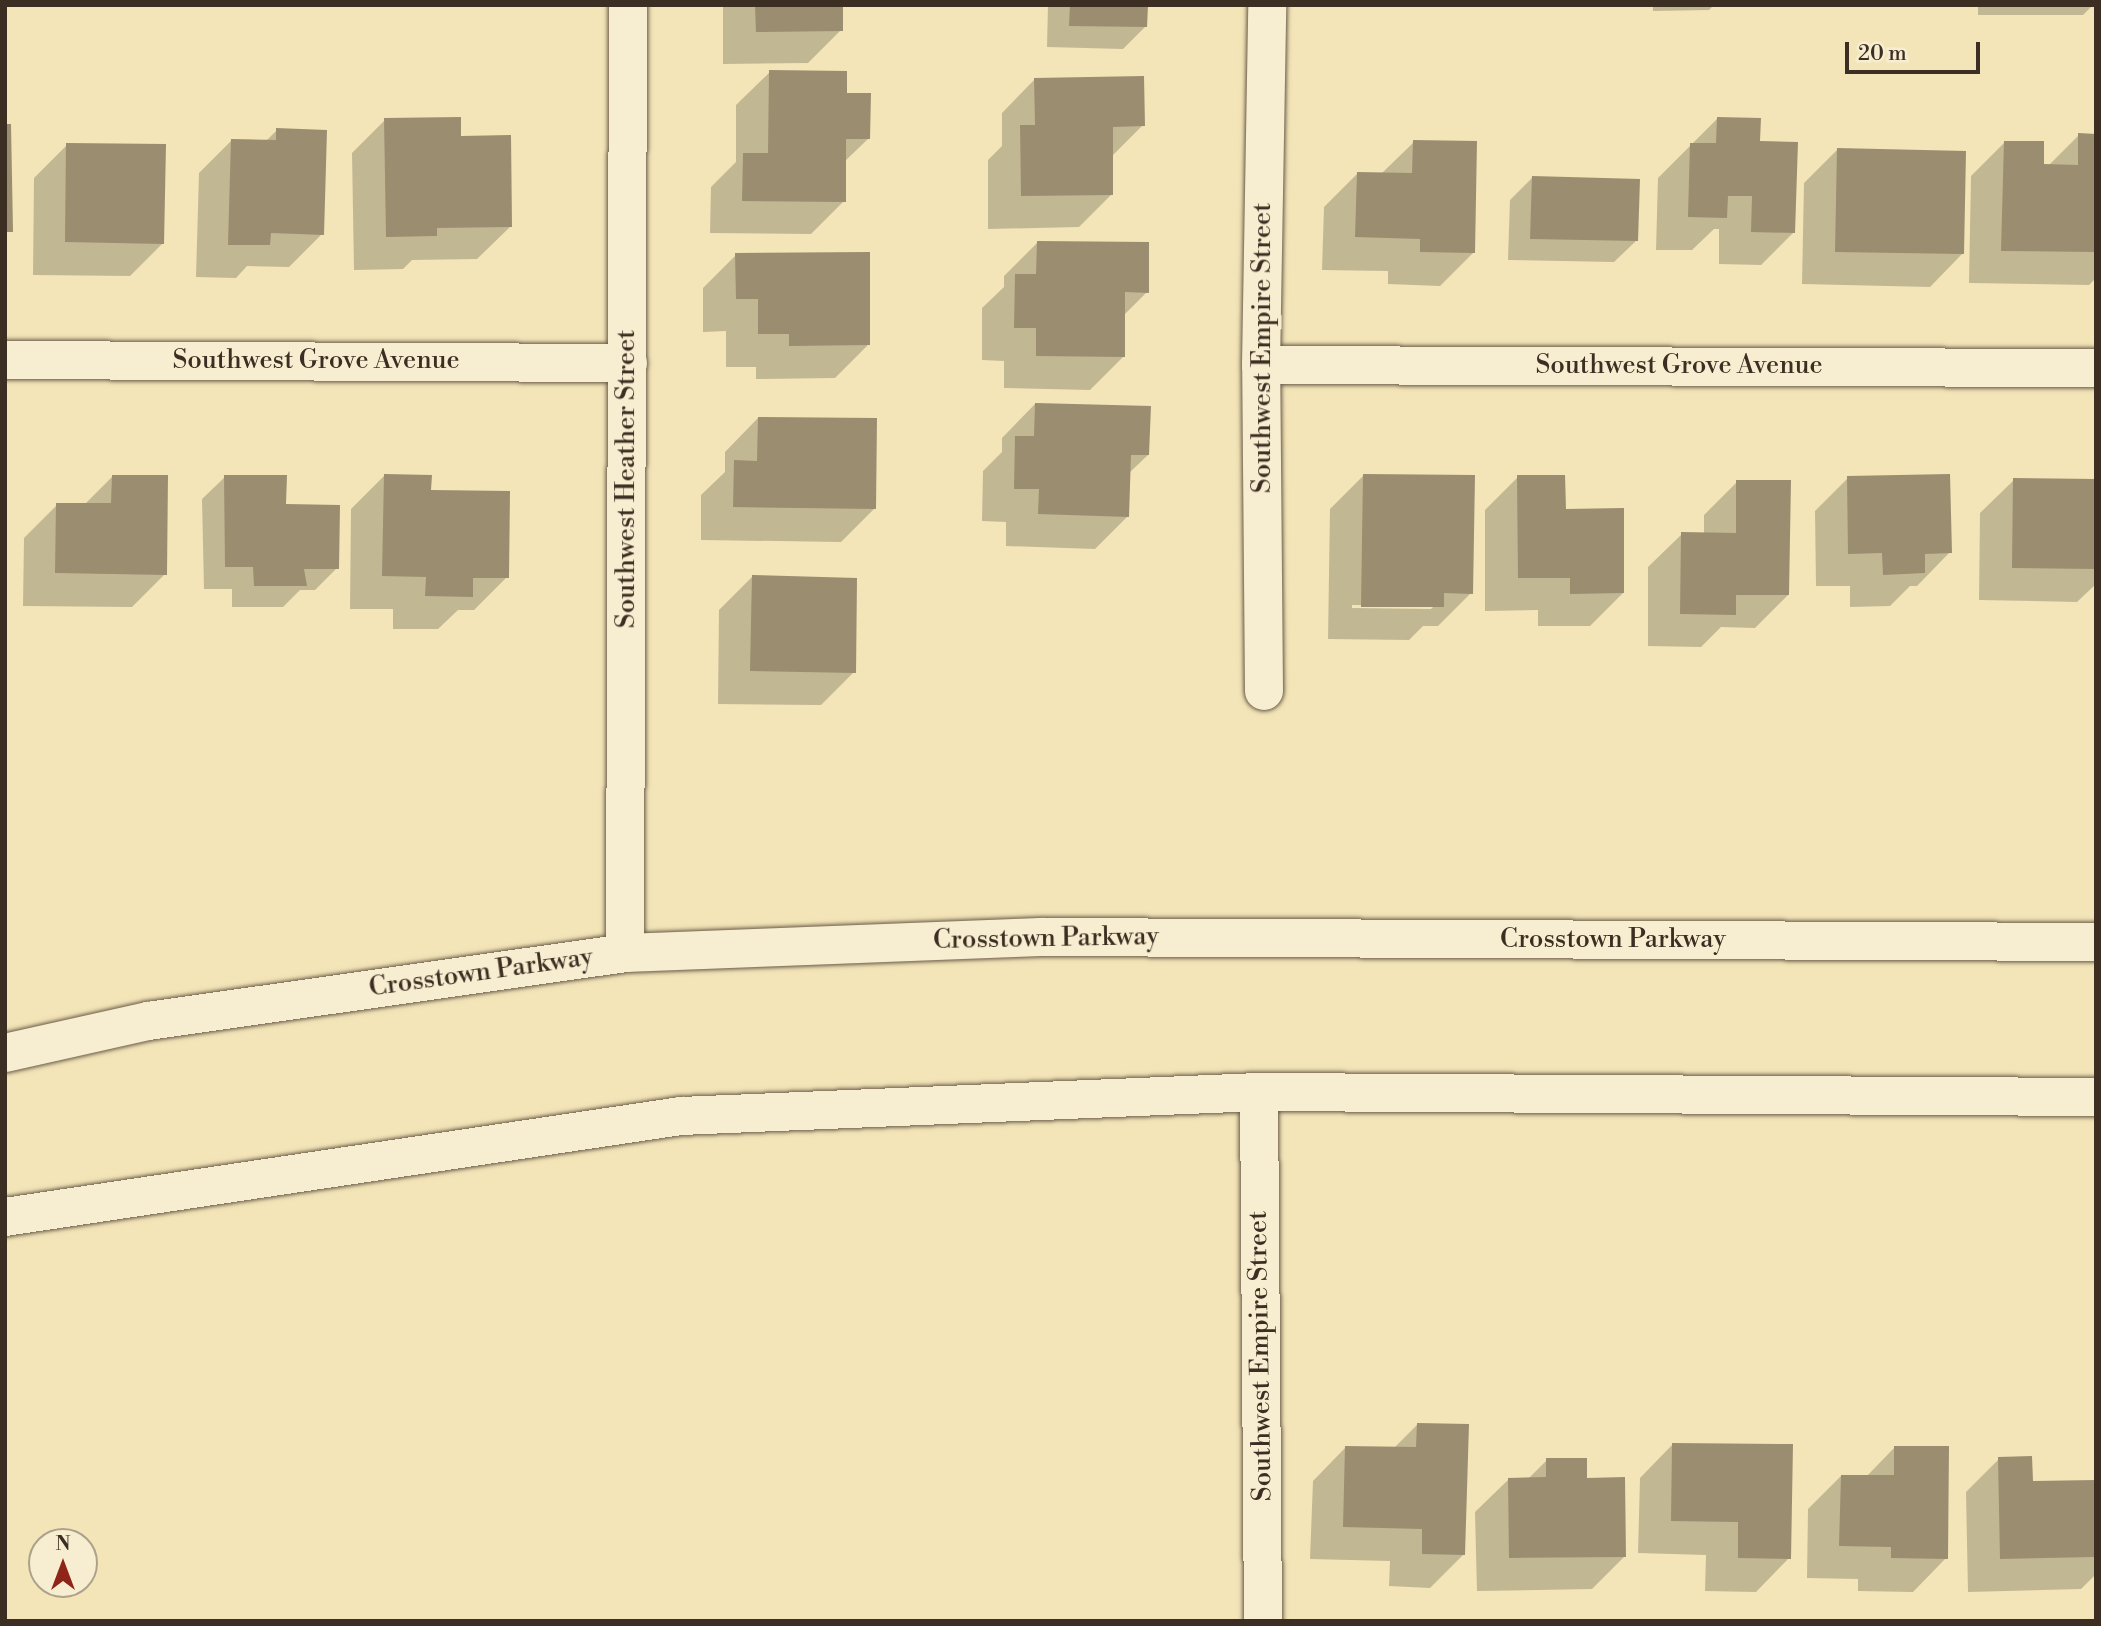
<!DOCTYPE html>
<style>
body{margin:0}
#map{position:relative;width:2101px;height:1626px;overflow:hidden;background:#f3e5b8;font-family:"Libre Bodoni",serif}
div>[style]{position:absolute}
.shadow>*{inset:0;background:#0003}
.building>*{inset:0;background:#9b8d70}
.roads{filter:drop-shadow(0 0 2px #6a5c48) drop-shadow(0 0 2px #6a5c48)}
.minor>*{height:38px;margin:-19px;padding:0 19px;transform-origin:19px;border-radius:19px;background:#f7eed1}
.secondary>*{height:38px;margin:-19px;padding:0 19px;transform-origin:19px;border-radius:19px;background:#f7eed1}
span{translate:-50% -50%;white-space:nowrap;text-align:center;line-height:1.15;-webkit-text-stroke:7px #f7eed1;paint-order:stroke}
.street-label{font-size:26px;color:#3c2e22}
.frame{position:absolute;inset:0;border:7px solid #3c2e22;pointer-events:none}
.north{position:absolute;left:28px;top:1528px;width:70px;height:70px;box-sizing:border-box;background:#f7eed1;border:2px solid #aca18b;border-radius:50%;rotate:0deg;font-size:19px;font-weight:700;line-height:28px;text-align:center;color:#3c2e22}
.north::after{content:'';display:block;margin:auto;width:24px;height:32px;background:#8f2418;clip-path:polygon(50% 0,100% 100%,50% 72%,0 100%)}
.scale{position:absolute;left:1845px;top:42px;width:135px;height:32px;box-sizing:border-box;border:4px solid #3c2e22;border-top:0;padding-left:9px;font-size:21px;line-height:24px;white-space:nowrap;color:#3c2e22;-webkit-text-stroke:5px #f7eed1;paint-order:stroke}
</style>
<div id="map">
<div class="shadow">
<div style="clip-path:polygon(723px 5px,841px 5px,841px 30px,808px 63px,723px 64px)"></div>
<div style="clip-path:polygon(1048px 5px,1146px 5px,1146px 26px,1123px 49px,1047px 47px)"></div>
<div style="clip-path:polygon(1653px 5px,1714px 5px,1709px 10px,1653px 11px)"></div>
<div style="clip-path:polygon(1978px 5px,2093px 5px,2083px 15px,1978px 15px)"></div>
<div style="clip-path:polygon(770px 72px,845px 94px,869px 138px,844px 162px,844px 201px,811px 234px,710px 233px,711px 187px,736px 162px,736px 105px)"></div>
<div style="clip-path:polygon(1035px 79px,1143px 125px,1111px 157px,1112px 194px,1079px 227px,988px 229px,988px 160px,1002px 146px,1002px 113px)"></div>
<div style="clip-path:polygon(1717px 119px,1759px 142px,1794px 232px,1761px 265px,1719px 264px,1719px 229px,1714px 229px,1692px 250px,1656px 250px,1658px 178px)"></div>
<div style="clip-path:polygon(385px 120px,460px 137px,511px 226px,477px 259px,412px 260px,403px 269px,354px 270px,352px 153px)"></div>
<div style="clip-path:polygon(277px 130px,322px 234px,289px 267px,247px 266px,236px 278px,196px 277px,199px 173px,232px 140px,266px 141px)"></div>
<div style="clip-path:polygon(2079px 135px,2096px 136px,2096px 278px,2089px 285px,1969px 283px,1971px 176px,2004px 143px,2042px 166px,2048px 166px)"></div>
<div style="clip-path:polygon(1414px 142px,1473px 253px,1440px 286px,1388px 284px,1388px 271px,1322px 270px,1324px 207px,1357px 174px,1381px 174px)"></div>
<div style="clip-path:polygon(67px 145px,163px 243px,130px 276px,33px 275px,34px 178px)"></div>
<div style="clip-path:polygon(1837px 150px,1963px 253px,1930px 287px,1802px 284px,1804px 183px)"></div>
<div style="clip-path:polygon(1532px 178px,1637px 240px,1614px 262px,1508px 260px,1510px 200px)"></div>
<div style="clip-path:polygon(1037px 243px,1147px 292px,1123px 316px,1123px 357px,1090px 390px,1004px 388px,1004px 361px,982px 360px,982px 308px,1004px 287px,1004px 276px)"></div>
<div style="clip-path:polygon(736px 255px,868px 345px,835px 378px,756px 379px,756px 367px,726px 367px,726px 331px,703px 332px,703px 288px)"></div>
<div style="clip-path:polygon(1035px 404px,1148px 455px,1129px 473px,1128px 516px,1095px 549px,1006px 546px,1006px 522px,982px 521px,983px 471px,1002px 452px,1002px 438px)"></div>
<div style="clip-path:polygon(758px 418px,874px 509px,841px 542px,701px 540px,701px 495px,725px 472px,725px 452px)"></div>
<div style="clip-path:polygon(113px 476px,165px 574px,132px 607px,23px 606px,24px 538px,57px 505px,84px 505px)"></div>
<div style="clip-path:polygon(384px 476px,507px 577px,474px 610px,458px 610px,438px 629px,393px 629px,393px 609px,350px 609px,351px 509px)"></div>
<div style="clip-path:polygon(evenodd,1363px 476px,1471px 593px,1438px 626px,1423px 626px,1409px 640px,1328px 639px,1330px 509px,1363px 476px,1352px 605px,1434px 606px,1431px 609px,1352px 608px,1352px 605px)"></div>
<div style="clip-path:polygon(225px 477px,337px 568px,315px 590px,300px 590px,283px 607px,232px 607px,232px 589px,204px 589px,202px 499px)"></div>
<div style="clip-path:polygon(1518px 477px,1564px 510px,1623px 593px,1590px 626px,1538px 626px,1538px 610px,1485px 611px,1485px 510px)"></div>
<div style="clip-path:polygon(1848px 478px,1950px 552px,1917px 586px,1910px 586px,1890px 606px,1850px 607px,1850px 586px,1816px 586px,1815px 511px)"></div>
<div style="clip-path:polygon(2014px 480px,2096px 481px,2096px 584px,2077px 602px,1979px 600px,1980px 513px)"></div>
<div style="clip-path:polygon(1737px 482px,1788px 595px,1755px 628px,1721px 627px,1701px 647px,1648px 646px,1648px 567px,1682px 534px,1704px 534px,1704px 515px)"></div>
<div style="clip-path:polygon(752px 577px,854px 672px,821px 705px,718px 704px,719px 610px)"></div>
<div style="clip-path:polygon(1418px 1424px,1463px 1555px,1430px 1588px,1389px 1586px,1390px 1561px,1310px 1559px,1313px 1481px,1346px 1447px,1394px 1448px)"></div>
<div style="clip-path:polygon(1673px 1444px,1789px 1558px,1756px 1592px,1705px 1591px,1706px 1555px,1638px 1553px,1640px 1478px)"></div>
<div style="clip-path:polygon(1895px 1447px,1946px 1558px,1913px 1592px,1858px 1591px,1858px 1579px,1807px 1578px,1808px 1509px,1841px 1476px,1866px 1477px)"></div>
<div style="clip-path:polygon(1999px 1459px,2031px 1483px,2096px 1482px,2096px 1574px,2081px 1589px,1968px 1592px,1966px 1492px)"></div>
<div style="clip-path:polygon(1547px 1460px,1625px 1556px,1592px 1589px,1477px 1591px,1475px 1512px,1509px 1479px,1528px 1479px)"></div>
</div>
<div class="building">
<div style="clip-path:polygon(755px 5px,843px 5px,843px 31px,756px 32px)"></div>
<div style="clip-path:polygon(1070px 5px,1148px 5px,1147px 27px,1069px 26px)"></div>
<div style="clip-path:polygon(769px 70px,847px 71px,847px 93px,871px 93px,870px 139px,846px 139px,846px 202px,742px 201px,743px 153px,768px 153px)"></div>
<div style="clip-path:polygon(1144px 76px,1145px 126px,1113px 127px,1113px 195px,1021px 196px,1020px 125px,1035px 125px,1034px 78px)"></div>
<div style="clip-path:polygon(461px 117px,461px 136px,511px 135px,512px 227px,437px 228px,437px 236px,386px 237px,384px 118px)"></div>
<div style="clip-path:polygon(1717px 117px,1761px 118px,1760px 141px,1798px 142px,1795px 233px,1751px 232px,1752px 196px,1728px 196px,1727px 218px,1688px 217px,1690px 143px,1716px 143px)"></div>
<div style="clip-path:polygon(5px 124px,11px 124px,13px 232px,5px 232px)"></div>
<div style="clip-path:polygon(276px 128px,327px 130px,324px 235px,271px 233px,270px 245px,228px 245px,231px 139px,276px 140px)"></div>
<div style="clip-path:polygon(2078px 133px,2096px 134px,2096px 252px,2001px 251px,2004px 141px,2044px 141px,2044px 164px,2078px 165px)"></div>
<div style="clip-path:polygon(1413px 140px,1477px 141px,1475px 253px,1420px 252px,1420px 239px,1355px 237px,1357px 172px,1412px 173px)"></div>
<div style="clip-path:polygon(66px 143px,166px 144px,164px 244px,65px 242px)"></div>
<div style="clip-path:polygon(1837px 148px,1966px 151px,1964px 254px,1835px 252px)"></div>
<div style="clip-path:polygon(1532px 176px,1640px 179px,1638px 241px,1530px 239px)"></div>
<div style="clip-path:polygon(1037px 241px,1149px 242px,1149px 293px,1125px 292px,1125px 357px,1036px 356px,1036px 328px,1014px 328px,1015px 274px,1036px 274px)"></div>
<div style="clip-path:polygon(870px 252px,870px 345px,789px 346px,789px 334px,758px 334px,758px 299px,736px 299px,735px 253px)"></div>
<div style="clip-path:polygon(1035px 403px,1151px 406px,1149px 455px,1131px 455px,1129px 517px,1038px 514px,1039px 489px,1014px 489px,1015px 436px,1034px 436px)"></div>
<div style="clip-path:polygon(758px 417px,877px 418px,876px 509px,733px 507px,734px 460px,757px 461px)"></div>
<div style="clip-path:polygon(384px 474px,432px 475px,431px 490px,510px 491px,509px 578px,473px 578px,473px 597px,425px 596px,426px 577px,382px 576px)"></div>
<div style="clip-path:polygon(1363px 474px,1475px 475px,1473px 594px,1444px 593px,1444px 607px,1361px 607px)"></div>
<div style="clip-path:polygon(1950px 474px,1952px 553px,1925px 554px,1925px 573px,1883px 575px,1882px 553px,1848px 554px,1847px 476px)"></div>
<div style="clip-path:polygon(112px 475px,168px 475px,167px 575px,55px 573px,56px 503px,111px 503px)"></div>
<div style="clip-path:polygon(224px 475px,287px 475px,286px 504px,340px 505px,339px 569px,304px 569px,307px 586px,254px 586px,253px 567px,225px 567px)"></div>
<div style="clip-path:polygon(1517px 475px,1565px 475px,1566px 509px,1624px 508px,1624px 593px,1570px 594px,1570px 578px,1518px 578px)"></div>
<div style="clip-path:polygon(2013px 478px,2096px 479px,2096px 569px,2012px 568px)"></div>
<div style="clip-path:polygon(1736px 480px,1791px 480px,1789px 595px,1736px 595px,1736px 615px,1680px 614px,1681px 532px,1736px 533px)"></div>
<div style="clip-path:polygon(752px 575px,857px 578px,856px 673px,750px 671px)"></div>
<div style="clip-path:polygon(1417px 1423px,1469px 1424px,1465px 1555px,1422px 1554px,1422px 1529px,1343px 1527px,1345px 1446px,1416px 1447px)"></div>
<div style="clip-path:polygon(1672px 1443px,1793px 1444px,1791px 1559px,1738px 1558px,1738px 1522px,1671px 1521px)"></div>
<div style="clip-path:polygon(1894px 1446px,1949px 1446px,1948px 1559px,1891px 1558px,1891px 1547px,1839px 1546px,1841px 1475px,1894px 1475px)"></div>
<div style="clip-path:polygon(2032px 1456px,2033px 1481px,2096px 1480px,2096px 1557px,2000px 1559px,1998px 1457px)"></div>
<div style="clip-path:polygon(1546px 1458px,1587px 1458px,1587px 1478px,1625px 1477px,1626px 1557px,1509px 1558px,1508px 1478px,1546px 1477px)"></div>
</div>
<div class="roads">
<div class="minor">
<div style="left:5px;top:360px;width:623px;rotate:0.28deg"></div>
<div style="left:1261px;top:365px;width:835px;rotate:0.21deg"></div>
<div style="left:1264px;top:691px;width:326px;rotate:-90.5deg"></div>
<div style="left:1261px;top:365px;width:360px;rotate:-89deg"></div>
<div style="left:625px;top:953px;width:948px;rotate:-89.82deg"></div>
<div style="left:1259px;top:1092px;width:529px;rotate:89.57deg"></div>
</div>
<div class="secondary">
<div style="left:5px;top:1053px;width:147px;rotate:-12.6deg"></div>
<div style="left:148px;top:1021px;width:482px;rotate:-8.1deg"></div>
<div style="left:625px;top:953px;width:416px;rotate:-2.2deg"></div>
<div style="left:1041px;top:937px;width:1055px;rotate:0.27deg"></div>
<div style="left:5px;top:1217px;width:684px;rotate:-8.5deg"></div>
<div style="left:681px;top:1116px;width:578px;rotate:-2.38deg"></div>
<div style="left:1259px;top:1092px;width:837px;rotate:0.34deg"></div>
</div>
</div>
<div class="street-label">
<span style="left:1263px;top:348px;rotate:-90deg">Southwest Empire Street</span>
<span style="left:316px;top:361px">Southwest Grove Avenue</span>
<span style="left:1679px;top:366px">Southwest Grove Avenue</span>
<span style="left:627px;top:479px;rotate:-90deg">Southwest Heather Street</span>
<span style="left:1046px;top:939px;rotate:-1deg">Crosstown Parkway</span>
<span style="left:1613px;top:940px">Crosstown Parkway</span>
<span style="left:481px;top:973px;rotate:-8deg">Crosstown Parkway</span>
<span style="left:1261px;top:1356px;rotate:-91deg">Southwest Empire Street</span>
</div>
<div class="frame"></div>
<div class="north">N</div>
<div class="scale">20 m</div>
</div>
